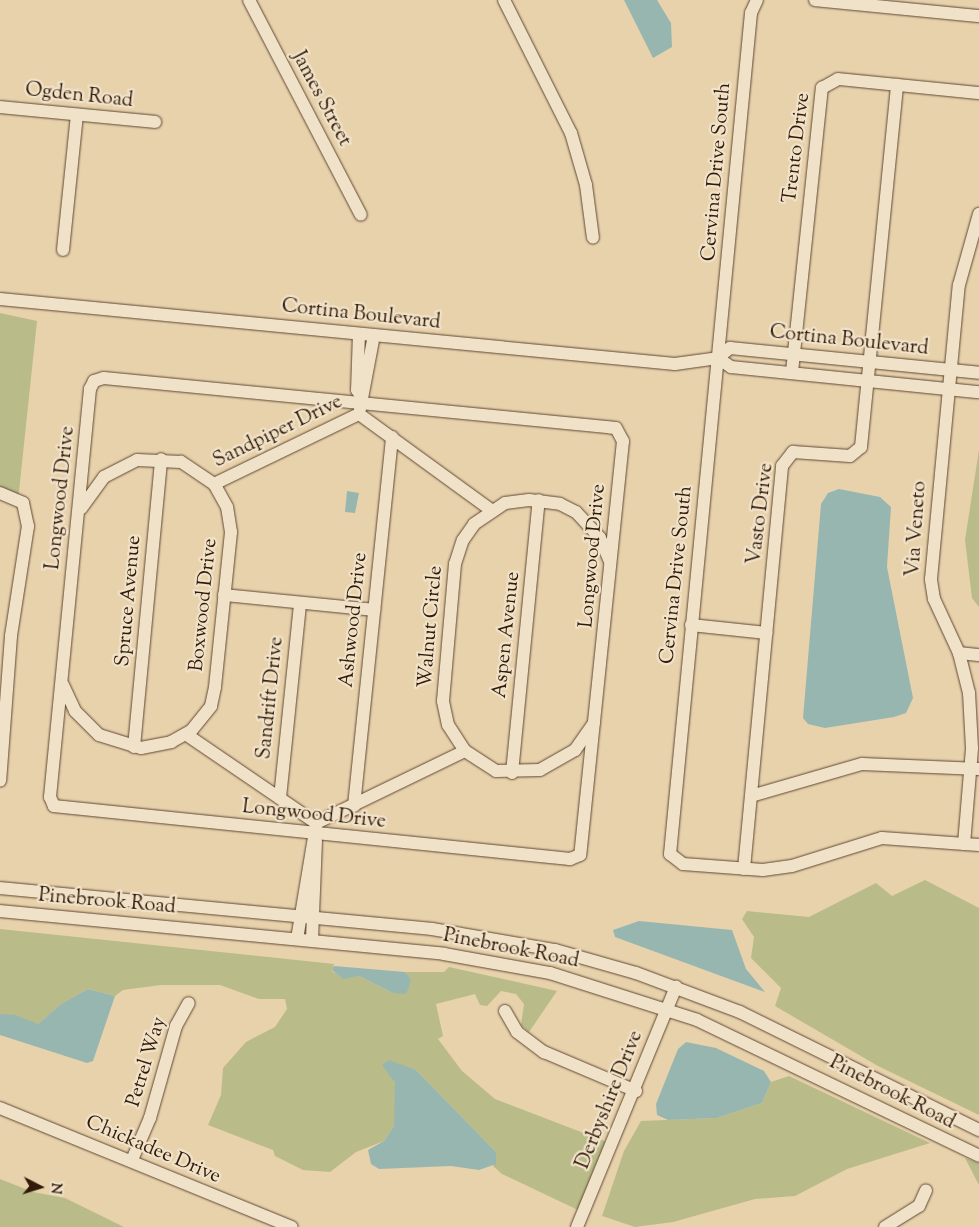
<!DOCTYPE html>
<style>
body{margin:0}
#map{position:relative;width:979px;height:1227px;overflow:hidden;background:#e8d2ac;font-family:"Sorts Mill Goudy",serif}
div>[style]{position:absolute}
.green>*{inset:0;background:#b9bb88}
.water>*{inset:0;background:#98b6b0}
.roads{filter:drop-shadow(0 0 1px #604832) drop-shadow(0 0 1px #604832)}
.minor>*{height:12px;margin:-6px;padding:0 6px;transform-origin:6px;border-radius:6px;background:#f0e2c9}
span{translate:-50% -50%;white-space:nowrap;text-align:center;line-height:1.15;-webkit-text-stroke:4.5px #f0e2c9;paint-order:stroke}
.street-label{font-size:20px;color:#321a09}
.north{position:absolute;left:15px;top:1162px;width:50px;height:50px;-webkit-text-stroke:4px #f0e2c9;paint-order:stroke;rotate:95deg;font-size:14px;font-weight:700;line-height:20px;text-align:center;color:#321a09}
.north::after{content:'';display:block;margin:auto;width:18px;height:22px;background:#321a09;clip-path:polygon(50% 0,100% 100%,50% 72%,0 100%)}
</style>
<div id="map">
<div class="green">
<div style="clip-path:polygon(0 313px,37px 321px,18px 501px,0 498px)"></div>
<div style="clip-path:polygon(979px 450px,979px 607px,972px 598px,965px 540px)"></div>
<div style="clip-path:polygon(925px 880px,979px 908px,979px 1115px,878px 1066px,775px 1006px,781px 988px,751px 958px,754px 937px,742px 919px,747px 911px,809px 917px,876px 883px,892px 896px)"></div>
<div style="clip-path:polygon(0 929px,334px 964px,332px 971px,343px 978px,359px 976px,393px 993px,411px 979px,405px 972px,444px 972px,449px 967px,557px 991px,529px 1032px,521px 1025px,524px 1004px,516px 994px,501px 991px,487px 1006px,480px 1005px,475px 994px,436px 1004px,443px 1036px,438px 1039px,462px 1071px,495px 1099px,607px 1142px,578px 1210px,502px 1174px,493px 1166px,496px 1152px,416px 1070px,383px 1065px,395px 1083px,397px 1100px,394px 1126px,384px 1141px,356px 1152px,330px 1172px,303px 1170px,275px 1156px,273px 1150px,208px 1125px,221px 1095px,223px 1068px,246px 1042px,275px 1027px,287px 1009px,285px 999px,259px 999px,220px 985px,161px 985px,123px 990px,115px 996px,88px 989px,61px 1004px,38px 1024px,0 1014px)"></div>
<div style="clip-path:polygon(789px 1076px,930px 1143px,847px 1169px,795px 1196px,755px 1199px,673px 1222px,635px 1227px,602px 1216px,624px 1151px,641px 1121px,717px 1118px,762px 1103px,771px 1082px)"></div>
<div style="clip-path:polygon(965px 1158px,979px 1163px,979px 1185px)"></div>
<div style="clip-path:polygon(0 1179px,33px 1192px,65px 1198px,124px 1227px,0 1227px)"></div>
</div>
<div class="water">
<div style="clip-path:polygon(624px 0,657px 0,671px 23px,672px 47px,653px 58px)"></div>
<div style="clip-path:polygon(839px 489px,880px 497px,891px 507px,887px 567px,913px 698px,906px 713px,894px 717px,825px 728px,808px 724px,803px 718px,821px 504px,828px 493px)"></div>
<div style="clip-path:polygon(347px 491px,359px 493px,355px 513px,345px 512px)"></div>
<div style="clip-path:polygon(639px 921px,732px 930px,746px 969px,765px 992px,615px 937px,613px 930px)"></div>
<div style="clip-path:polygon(334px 966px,405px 972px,411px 979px,409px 987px,406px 994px,393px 993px,359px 976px,343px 979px,332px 970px)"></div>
<div style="clip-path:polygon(88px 989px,115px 996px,93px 1061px,87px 1063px,0 1035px,0 1014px,15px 1015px,38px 1024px,61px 1004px)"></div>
<div style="clip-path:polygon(686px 1042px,716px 1048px,764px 1071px,771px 1082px,762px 1103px,717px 1118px,668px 1120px,657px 1115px,656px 1104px,678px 1049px)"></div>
<div style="clip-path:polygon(389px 1060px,416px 1070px,496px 1152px,496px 1164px,479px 1170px,451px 1166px,379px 1169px,371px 1164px,368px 1150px,384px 1141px,394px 1126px,395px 1083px,382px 1065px)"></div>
</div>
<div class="roads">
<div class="minor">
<div style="left:249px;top:0;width:242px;rotate:62.5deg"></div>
<div style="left:504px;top:0;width:149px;rotate:63.3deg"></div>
<div style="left:571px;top:133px;width:54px;rotate:73.9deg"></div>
<div style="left:586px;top:185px;width:53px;rotate:82.5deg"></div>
<div style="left:757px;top:0;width:14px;rotate:115deg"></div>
<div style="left:751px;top:13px;width:845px;rotate:95.5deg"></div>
<div style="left:670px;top:854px;width:16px;rotate:38deg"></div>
<div style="left:683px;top:864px;width:80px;rotate:4.3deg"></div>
<div style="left:763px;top:870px;width:29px;rotate:-8deg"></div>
<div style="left:792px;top:866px;width:94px;rotate:-17.3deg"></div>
<div style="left:882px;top:838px;width:97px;rotate:4.1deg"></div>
<div style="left:815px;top:0;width:165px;rotate:5.6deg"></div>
<div style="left:0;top:107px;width:156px;rotate:5.5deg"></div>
<div style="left:63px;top:250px;width:136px;rotate:-84.1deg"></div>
<div style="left:0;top:299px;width:678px;rotate:5.5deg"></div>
<div style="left:675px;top:364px;width:43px;rotate:-7.9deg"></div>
<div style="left:718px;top:358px;width:16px;rotate:-40deg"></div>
<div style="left:730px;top:348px;width:250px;rotate:5.7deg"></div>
<div style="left:359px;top:334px;width:56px;rotate:92deg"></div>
<div style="left:357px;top:390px;width:7px;rotate:56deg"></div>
<div style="left:718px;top:358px;width:16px;rotate:35deg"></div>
<div style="left:731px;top:367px;width:249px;rotate:5.8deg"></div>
<div style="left:792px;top:372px;width:286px;rotate:-84deg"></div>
<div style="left:822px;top:88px;width:18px;rotate:-29deg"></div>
<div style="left:838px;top:79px;width:142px;rotate:5.7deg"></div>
<div style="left:104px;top:378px;width:514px;rotate:5.58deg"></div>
<div style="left:616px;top:428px;width:15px;rotate:62deg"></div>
<div style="left:623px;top:441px;width:416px;rotate:95.9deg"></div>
<div style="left:580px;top:855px;width:11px;rotate:158deg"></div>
<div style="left:570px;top:859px;width:519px;rotate:-174.14deg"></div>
<div style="left:54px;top:806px;width:10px;rotate:-114deg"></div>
<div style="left:50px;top:797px;width:410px;rotate:-84.4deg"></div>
<div style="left:90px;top:389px;width:9px;rotate:-63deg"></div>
<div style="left:94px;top:381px;width:10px;rotate:-17deg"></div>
<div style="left:360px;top:409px;width:75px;rotate:-79.3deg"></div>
<div style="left:359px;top:414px;width:163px;rotate:36deg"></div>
<div style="left:214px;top:484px;width:161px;rotate:-25.8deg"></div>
<div style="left:0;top:493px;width:25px;rotate:23deg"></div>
<div style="left:23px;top:503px;width:24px;rotate:78deg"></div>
<div style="left:28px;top:526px;width:111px;rotate:98.8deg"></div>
<div style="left:11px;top:636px;width:145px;rotate:94.3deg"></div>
<div style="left:224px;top:595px;width:151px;rotate:5.7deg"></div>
<div style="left:691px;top:625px;width:76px;rotate:6deg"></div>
<div style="left:959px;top:653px;width:20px;rotate:6deg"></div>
<div style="left:63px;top:685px;width:29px;rotate:65deg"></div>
<div style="left:75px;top:711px;width:34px;rotate:45deg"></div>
<div style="left:99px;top:735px;width:44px;rotate:17.2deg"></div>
<div style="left:141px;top:748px;width:31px;rotate:-11deg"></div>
<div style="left:171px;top:742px;width:23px;rotate:-29deg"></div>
<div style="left:191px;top:731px;width:32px;rotate:-51deg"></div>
<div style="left:211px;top:706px;width:19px;rotate:-78deg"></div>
<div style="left:215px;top:687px;width:156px;rotate:-84.1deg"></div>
<div style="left:231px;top:532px;width:25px;rotate:-99deg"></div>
<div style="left:227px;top:507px;width:26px;rotate:-119deg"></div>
<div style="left:214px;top:484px;width:40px;rotate:-146deg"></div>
<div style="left:181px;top:462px;width:44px;rotate:-177.4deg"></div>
<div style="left:137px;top:460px;width:37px;rotate:153deg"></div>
<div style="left:104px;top:477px;width:39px;rotate:126deg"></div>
<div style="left:594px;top:723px;width:33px;rotate:125deg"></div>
<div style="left:575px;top:750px;width:40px;rotate:150.3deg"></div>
<div style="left:540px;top:770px;width:44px;rotate:178.7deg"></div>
<div style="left:496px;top:771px;width:37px;rotate:-147deg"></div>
<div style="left:465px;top:751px;width:31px;rotate:-123deg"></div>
<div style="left:448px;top:725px;width:25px;rotate:-102deg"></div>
<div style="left:443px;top:701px;width:138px;rotate:-85deg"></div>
<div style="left:455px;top:564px;width:25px;rotate:-72deg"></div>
<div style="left:463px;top:540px;width:19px;rotate:-55deg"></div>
<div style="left:474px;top:524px;width:37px;rotate:-34deg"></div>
<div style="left:505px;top:503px;width:24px;rotate:-7deg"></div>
<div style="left:529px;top:500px;width:31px;rotate:7deg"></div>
<div style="left:560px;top:504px;width:18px;rotate:27deg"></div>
<div style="left:576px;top:512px;width:35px;rotate:47deg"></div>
<div style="left:600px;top:538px;width:26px;rotate:67deg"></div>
<div style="left:187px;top:735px;width:156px;rotate:34.3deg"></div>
<div style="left:316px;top:823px;width:165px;rotate:-25.8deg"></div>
<div style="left:134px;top:747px;width:289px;rotate:-84.6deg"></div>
<div style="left:512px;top:773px;width:274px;rotate:-84.4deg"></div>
<div style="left:751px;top:796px;width:116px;rotate:-16.1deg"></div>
<div style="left:862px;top:764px;width:117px;rotate:2.4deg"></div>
<div style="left:280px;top:798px;width:196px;rotate:-84.1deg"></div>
<div style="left:354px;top:806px;width:371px;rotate:-84.1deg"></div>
<div style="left:964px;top:844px;width:96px;rotate:-85.2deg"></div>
<div style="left:972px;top:748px;width:55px;rotate:-93.1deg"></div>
<div style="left:969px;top:693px;width:41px;rotate:-104deg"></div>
<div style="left:959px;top:653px;width:60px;rotate:-114.8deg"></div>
<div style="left:934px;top:599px;width:20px;rotate:-99deg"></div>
<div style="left:931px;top:579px;width:295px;rotate:-84.6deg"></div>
<div style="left:959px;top:285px;width:74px;rotate:-74.3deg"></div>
<div style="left:744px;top:869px;width:405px;rotate:-84.6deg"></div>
<div style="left:782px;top:466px;width:18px;rotate:-52deg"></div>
<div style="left:793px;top:452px;width:57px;rotate:4deg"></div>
<div style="left:850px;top:456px;width:14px;rotate:-39deg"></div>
<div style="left:861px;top:447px;width:364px;rotate:-84.3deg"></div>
<div style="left:0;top:888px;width:434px;rotate:5.4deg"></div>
<div style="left:432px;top:929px;width:125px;rotate:9.7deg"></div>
<div style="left:555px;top:950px;width:84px;rotate:15.9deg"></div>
<div style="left:636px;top:973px;width:111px;rotate:20.6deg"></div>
<div style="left:740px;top:1012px;width:267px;rotate:26.3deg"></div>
<div style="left:0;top:911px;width:446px;rotate:5.5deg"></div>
<div style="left:444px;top:954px;width:108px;rotate:10.2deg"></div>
<div style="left:550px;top:973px;width:154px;rotate:17.7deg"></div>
<div style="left:697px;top:1020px;width:313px;rotate:25.7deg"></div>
<div style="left:297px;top:939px;width:116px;rotate:-80.5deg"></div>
<div style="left:312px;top:940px;width:99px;rotate:-87.7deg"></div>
<div style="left:505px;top:1011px;width:24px;rotate:60deg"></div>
<div style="left:517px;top:1032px;width:34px;rotate:37deg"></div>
<div style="left:544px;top:1052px;width:100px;rotate:23deg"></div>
<div style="left:0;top:1108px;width:315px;rotate:22.2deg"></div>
<div style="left:132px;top:1160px;width:46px;rotate:-66.8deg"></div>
<div style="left:150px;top:1118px;width:96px;rotate:-74.2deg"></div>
<div style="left:176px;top:1026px;width:26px;rotate:-61deg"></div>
<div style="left:577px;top:1227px;width:260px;rotate:-67.6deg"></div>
<div style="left:885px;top:1227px;width:40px;rotate:-32deg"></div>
<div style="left:919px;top:1206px;width:17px;rotate:-66deg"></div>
</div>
</div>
<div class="street-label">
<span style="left:79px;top:96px;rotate:6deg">Ogden Road</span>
<span style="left:321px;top:99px;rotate:62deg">James Street</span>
<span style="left:797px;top:148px;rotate:-83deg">Trento Drive</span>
<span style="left:717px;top:172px;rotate:-85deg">Cervina Drive South</span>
<span style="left:361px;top:315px;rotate:6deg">Cortina Boulevard</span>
<span style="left:849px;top:341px;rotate:6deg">Cortina Boulevard</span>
<span style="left:278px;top:432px;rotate:-26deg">Sandpiper Drive</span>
<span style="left:61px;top:498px;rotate:-84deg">Longwood Drive</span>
<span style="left:761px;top:514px;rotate:-83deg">Vasto Drive</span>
<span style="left:917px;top:529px;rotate:-86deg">Via Veneto</span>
<span style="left:593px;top:556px;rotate:-85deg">Longwood Drive</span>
<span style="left:677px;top:575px;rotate:-84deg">Cervina Drive South</span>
<span style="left:129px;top:601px;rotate:-85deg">Spruce Avenue</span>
<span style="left:204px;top:605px;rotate:-84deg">Boxwood Drive</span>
<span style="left:354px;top:620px;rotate:-84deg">Ashwood Drive</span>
<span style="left:431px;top:627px;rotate:-85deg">Walnut Circle</span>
<span style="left:507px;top:635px;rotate:-84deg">Aspen Avenue</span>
<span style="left:271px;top:698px;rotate:-84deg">Sandrift Drive</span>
<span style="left:314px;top:815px;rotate:6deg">Longwood Drive</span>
<span style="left:107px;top:902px;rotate:5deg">Pinebrook Road</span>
<span style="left:511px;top:949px;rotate:11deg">Pinebrook Road</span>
<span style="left:147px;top:1062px;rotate:-73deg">Petrel Way</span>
<span style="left:892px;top:1093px;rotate:27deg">Pinebrook Road</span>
<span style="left:610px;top:1100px;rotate:-68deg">Derbyshire Drive</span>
<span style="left:153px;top:1150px;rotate:23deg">Chickadee Drive</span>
</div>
<div class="north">N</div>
</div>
